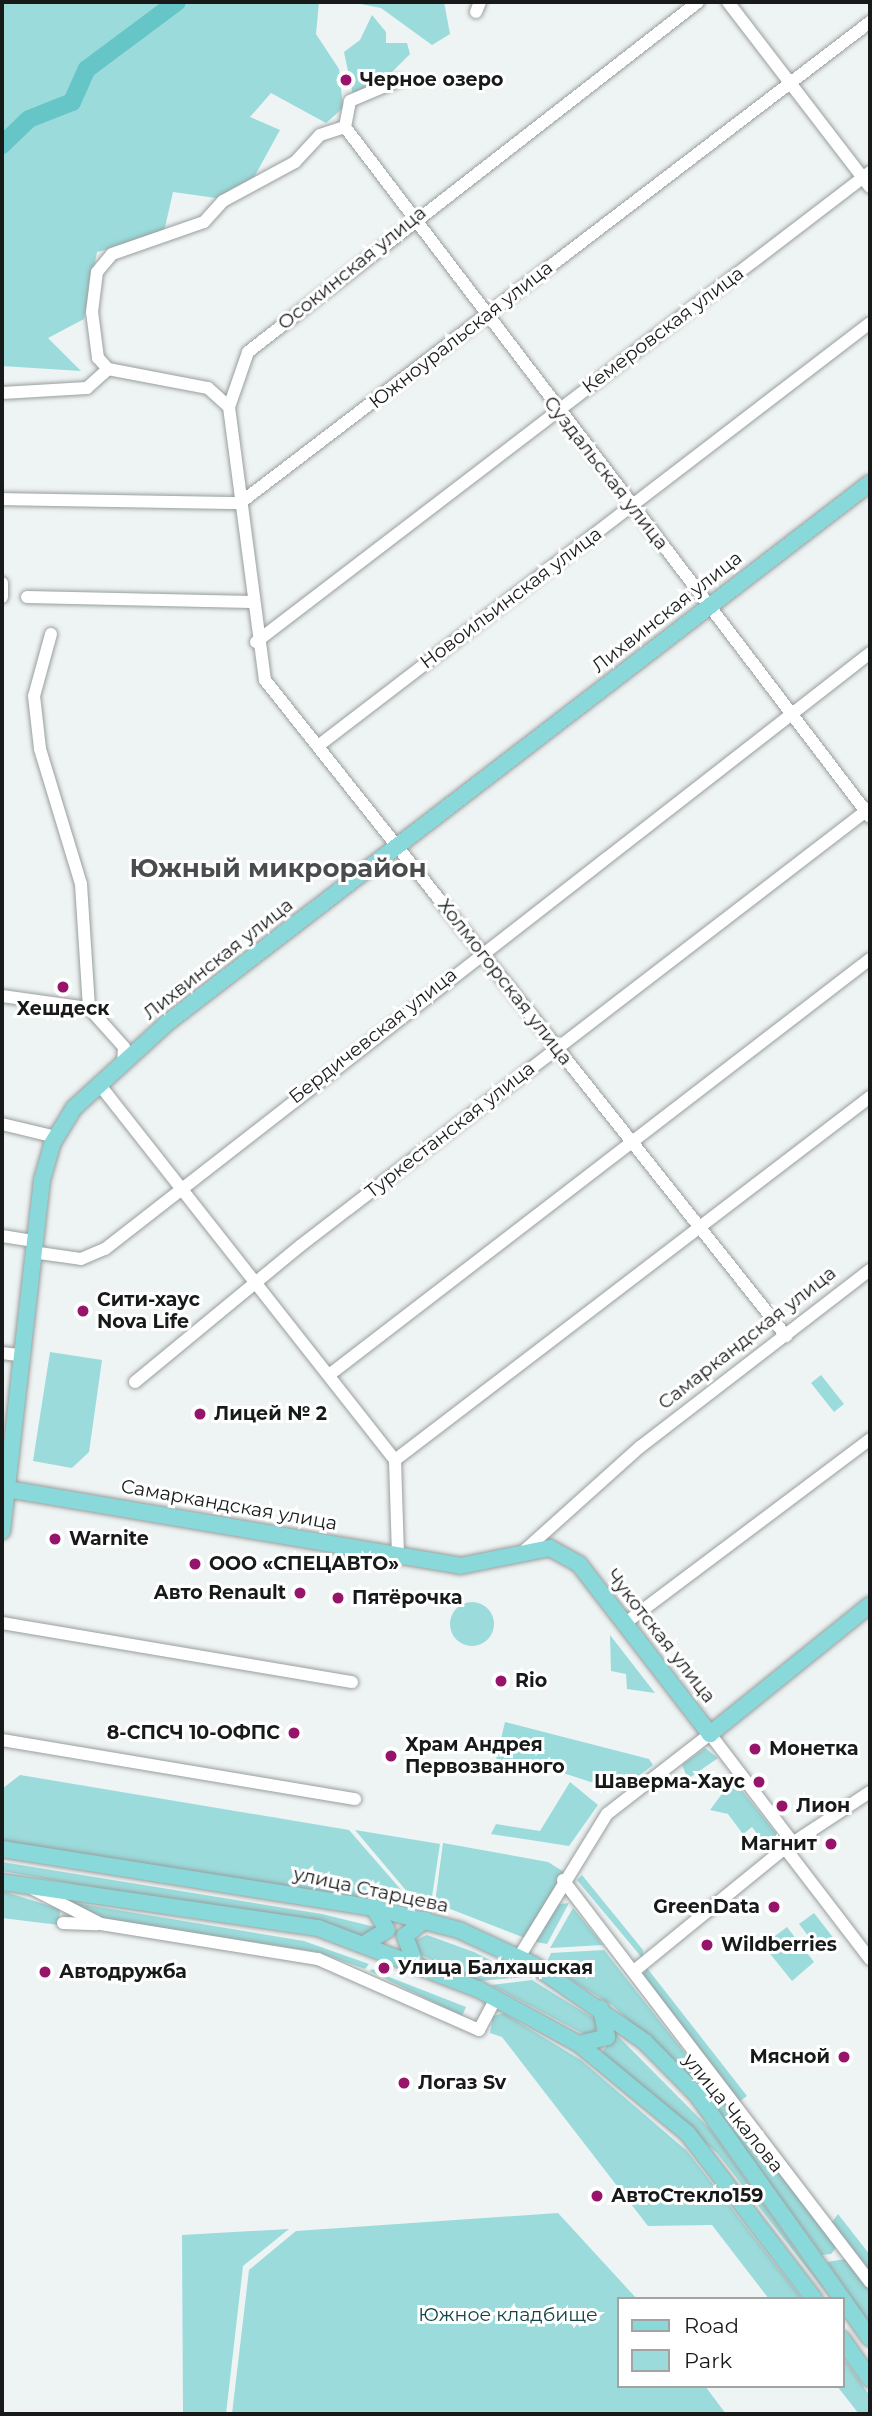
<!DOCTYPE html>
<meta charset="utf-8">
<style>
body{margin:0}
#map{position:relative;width:872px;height:2416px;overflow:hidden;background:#eef3f3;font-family:Montserrat,sans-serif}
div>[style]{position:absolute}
.green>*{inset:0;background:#9bdbdb}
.round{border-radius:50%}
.river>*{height:18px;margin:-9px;padding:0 9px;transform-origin:9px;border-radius:9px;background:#65c5c7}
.roads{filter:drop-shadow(0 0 2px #999e9e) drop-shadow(0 0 2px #999e9e)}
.minor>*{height:12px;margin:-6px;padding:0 6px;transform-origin:6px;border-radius:6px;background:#fff}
.major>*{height:16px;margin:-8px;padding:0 8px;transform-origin:8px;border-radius:8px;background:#89d9da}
.dots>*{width:19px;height:19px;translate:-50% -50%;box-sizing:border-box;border:4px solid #fff;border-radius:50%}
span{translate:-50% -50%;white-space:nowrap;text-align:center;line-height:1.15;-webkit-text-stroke:6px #fff;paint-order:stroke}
.poi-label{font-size:19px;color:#181a1a;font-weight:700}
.left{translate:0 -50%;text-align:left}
.right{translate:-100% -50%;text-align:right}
.street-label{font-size:19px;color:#181a1a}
.park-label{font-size:19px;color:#164343}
.district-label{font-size:26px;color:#484c4c;font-weight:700}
.frame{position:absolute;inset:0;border:4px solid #181a1a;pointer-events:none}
.legend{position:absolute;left:617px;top:2297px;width:228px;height:91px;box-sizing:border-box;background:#fff;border:2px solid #a3a3a3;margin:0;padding:9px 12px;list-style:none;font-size:21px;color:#181a1a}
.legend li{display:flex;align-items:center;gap:14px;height:35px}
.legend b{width:35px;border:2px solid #a3a3a3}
</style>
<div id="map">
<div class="green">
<div style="clip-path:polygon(2px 2px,319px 2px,316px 34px,339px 69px,343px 108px,326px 123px,271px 93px,250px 117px,280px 130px,252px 181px,216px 198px,173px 192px,163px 236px,97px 252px,84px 319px,48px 338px,81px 371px,2px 366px)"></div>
<div style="clip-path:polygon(350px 2px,444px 2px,450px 34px,432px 45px,381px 8px)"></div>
<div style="clip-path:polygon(372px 15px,386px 32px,386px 43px,407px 43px,410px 54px,385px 79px,353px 95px,344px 52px,360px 40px)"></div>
<div style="clip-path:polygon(50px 1352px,102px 1360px,89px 1452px,72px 1468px,33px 1461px)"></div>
<div style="clip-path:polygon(821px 1375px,844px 1404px,834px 1412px,811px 1383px)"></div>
<div class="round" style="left:450px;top:1602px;width:44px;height:44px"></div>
<div style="clip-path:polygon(610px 1635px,655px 1693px,627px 1689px,626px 1674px,611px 1671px)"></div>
<div style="clip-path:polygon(505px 1722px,649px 1759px,653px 1765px,618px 1791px,536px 1764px,501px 1762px,496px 1760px)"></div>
<div style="clip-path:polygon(705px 1748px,718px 1758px,688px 1779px,682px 1765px)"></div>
<div style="clip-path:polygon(20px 1775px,349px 1830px,409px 1899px,407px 1905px,2px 1842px,2px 1789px)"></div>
<div style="clip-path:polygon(733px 1779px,778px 1836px,767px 1846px,752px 1827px,743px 1834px,728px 1814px,710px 1810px)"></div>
<div style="clip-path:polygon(570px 1782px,598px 1805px,569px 1846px,491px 1834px,496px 1824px,540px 1831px)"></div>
<div style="clip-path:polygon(355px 1830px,440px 1844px,431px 1903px,415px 1901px)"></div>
<div style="clip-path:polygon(443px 1843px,548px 1862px,564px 1872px,525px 1938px,435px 1903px)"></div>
<div style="clip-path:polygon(2px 1862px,322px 1914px,379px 1928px,372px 1938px,2px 1871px)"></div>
<div style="clip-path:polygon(582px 1875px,643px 1950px,643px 1959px,577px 1880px)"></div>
<div style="clip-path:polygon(2px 1891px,60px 1909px,59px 1925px,2px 1918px)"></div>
<div style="clip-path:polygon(69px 1902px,304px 1941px,369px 1964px,365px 1969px,317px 1952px,103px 1919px)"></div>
<div style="clip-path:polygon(569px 1903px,547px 1944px,536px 1942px,558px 1904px)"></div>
<div style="clip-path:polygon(573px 1908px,603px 1945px,550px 1948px)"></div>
<div style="clip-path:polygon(814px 1913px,835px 1940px,820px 1951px,799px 1924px)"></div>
<div style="clip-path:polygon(787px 1927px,814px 1962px,792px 1981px,763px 1945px)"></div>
<div style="clip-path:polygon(427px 1935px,474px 1952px,524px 1977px,479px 1981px,419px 1954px,415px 1940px)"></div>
<div style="clip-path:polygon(604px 1950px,837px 2247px,831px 2254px,822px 2255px,698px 2084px,613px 2006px,546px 1964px,551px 1953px)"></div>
<div style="clip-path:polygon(647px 1968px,747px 2096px,740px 2101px,643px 1975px)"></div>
<div style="clip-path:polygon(373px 1969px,379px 1973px,466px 2007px,462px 2016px,369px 1971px)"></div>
<div style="clip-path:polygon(532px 1980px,598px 2021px,593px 2039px,491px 1985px)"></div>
<div style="clip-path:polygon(503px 2013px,581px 2060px,687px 2151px,802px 2299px,769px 2299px,712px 2225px,648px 2226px,502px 2037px,490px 2033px,493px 2016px)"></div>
<div style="clip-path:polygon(616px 2034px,711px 2130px,831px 2299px,717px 2153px,602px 2052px)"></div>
<div style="clip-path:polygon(558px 2213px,637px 2299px,618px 2299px,618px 2386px,705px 2386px,726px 2414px,232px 2414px,249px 2270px,296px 2231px)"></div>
<div style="clip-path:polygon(838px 2214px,870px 2255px,870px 2271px,832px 2222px)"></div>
<div style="clip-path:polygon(289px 2229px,243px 2266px,226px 2414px,183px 2414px,182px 2235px)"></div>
<div style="clip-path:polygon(845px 2259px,870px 2290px,870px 2324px,827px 2262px)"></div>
<div style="clip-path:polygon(842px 2356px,870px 2396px,870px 2414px,859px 2414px,837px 2386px)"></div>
</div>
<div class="river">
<div style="left:2px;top:145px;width:37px;rotate:-44deg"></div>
<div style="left:29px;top:119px;width:46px;rotate:-21.6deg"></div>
<div style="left:72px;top:102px;width:36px;rotate:-66deg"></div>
<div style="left:87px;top:69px;width:112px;rotate:-36.7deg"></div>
</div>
<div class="roads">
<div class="minor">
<div style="left:728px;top:2px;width:233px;rotate:52.5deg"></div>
<div style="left:476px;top:12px;width:11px;rotate:-68deg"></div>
<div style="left:345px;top:127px;width:867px;rotate:52.73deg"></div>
<div style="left:108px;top:369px;width:15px;rotate:-132deg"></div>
<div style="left:98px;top:358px;width:46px;rotate:-97.4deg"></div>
<div style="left:92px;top:312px;width:40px;rotate:-82.9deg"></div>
<div style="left:97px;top:272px;width:23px;rotate:-50deg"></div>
<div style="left:112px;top:254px;width:97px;rotate:-19.2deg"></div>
<div style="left:204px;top:222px;width:28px;rotate:-48deg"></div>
<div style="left:223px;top:201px;width:82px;rotate:-28.4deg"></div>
<div style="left:295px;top:162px;width:37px;rotate:-47deg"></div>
<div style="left:320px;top:135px;width:26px;rotate:-18deg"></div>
<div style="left:345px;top:127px;width:26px;rotate:-79deg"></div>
<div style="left:350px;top:101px;width:51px;rotate:-23.1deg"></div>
<div style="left:2px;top:393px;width:85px;rotate:-3.4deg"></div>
<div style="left:87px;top:388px;width:28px;rotate:-42deg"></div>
<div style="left:108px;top:369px;width:102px;rotate:10.8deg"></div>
<div style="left:208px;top:388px;width:28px;rotate:42deg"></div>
<div style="left:229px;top:407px;width:58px;rotate:-70.9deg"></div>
<div style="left:248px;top:352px;width:570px;rotate:-37.87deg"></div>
<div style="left:229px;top:407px;width:275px;rotate:82.5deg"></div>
<div style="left:265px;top:680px;width:838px;rotate:51.54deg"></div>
<div style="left:2px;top:499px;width:238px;rotate:1deg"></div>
<div style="left:240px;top:503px;width:793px;rotate:-37.36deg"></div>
<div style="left:2px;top:583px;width:14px;rotate:90deg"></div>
<div style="left:27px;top:597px;width:225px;rotate:1.3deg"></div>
<div style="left:51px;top:634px;width:64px;rotate:105.3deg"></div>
<div style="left:34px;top:696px;width:53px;rotate:83.5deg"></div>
<div style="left:40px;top:749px;width:141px;rotate:73.1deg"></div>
<div style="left:81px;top:884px;width:124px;rotate:86.3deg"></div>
<div style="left:256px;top:642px;width:773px;rotate:-37.43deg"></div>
<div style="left:318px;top:746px;width:695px;rotate:-37.46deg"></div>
<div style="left:2px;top:996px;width:88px;rotate:7.9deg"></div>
<div style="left:89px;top:1008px;width:52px;rotate:48.1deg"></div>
<div style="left:124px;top:1047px;width:17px;rotate:93deg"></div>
<div style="left:99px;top:1084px;width:479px;rotate:51.8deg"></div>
<div style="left:395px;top:1460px;width:96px;rotate:88.2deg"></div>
<div style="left:2px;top:1124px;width:56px;rotate:13.5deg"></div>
<div style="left:2px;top:1236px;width:31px;rotate:9deg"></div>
<div style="left:32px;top:1252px;width:49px;rotate:8.1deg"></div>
<div style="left:81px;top:1259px;width:26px;rotate:-23deg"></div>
<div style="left:105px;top:1249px;width:970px;rotate:-37.92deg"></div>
<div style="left:2px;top:1353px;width:16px;rotate:7deg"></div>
<div style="left:329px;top:1375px;width:682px;rotate:-37.56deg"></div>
<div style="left:135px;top:1382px;width:214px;rotate:-39.5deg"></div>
<div style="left:300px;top:1246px;width:719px;rotate:-37.54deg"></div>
<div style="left:395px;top:1460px;width:598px;rotate:-37.39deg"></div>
<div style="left:524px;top:1551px;width:156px;rotate:-41.9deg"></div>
<div style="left:640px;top:1447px;width:290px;rotate:-37.6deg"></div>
<div style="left:2px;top:1623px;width:355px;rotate:9.6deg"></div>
<div style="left:624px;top:1624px;width:308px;rotate:-36.9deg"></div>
<div style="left:2px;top:1740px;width:358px;rotate:9.5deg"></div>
<div style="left:785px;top:1848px;width:140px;rotate:52.6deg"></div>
<div style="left:563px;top:1880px;width:506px;rotate:52.63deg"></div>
<div style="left:33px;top:1889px;width:76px;rotate:27.2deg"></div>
<div style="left:101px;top:1924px;width:220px;rotate:9.2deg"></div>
<div style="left:318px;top:1959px;width:176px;rotate:23.8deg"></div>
<div style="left:479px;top:2030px;width:36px;rotate:-62deg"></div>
<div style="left:63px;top:1923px;width:34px;rotate:2deg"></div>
<div style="left:519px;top:1957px;width:168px;rotate:-58.4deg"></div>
<div style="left:607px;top:1814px;width:130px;rotate:-37.8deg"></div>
<div style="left:710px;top:1734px;width:137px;rotate:52.7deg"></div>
<div style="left:634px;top:1971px;width:195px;rotate:-39.2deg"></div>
<div style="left:785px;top:1848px;width:102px;rotate:-33.4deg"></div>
</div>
<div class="major">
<div style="left:7px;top:1489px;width:459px;rotate:9.6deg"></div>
<div style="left:460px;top:1566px;width:92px;rotate:-11.3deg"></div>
<div style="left:550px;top:1548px;width:33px;rotate:29deg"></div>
<div style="left:579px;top:1564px;width:215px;rotate:52.4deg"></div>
<div style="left:710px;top:1734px;width:206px;rotate:-38.9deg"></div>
<div style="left:2px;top:1531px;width:353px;rotate:-83.5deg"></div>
<div style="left:42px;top:1180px;width:37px;rotate:-74deg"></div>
<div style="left:52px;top:1144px;width:42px;rotate:-58.6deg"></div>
<div style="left:74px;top:1108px;width:126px;rotate:-42.4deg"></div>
<div style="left:167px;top:1023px;width:886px;rotate:-37.53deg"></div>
<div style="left:2px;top:1849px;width:377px;rotate:9deg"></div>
<div style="left:374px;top:1908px;width:88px;rotate:14.5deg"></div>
<div style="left:459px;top:1930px;width:83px;rotate:25deg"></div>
<div style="left:534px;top:1965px;width:135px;rotate:34.7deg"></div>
<div style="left:645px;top:2042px;width:76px;rotate:45.5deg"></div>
<div style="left:698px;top:2096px;width:297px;rotate:54.6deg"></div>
<div style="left:2px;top:1882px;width:319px;rotate:8.3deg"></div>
<div style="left:318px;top:1928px;width:173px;rotate:20.9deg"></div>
<div style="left:480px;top:1990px;width:113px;rotate:28.6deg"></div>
<div style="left:579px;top:2044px;width:141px;rotate:39.5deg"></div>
<div style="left:688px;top:2134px;width:208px;rotate:52.6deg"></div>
<div style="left:367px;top:1942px;width:23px;rotate:-31deg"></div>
<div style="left:387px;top:1930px;width:26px;rotate:-121deg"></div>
<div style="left:414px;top:1960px;width:26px;rotate:-111deg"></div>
<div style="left:405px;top:1936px;width:26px;rotate:-39deg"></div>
<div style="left:579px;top:2044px;width:29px;rotate:-14deg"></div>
<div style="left:607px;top:2037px;width:29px;rotate:-102deg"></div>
<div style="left:842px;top:2339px;width:49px;rotate:55deg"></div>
</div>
</div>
<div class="dots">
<div style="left:346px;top:80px;background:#97146b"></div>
<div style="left:63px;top:987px;background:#97146b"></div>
<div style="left:83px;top:1311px;background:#97146b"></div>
<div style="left:200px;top:1414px;background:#97146b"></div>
<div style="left:55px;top:1539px;background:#97146b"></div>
<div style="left:195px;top:1564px;background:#97146b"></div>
<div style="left:300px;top:1593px;background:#97146b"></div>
<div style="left:338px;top:1598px;background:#97146b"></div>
<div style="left:501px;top:1681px;background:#97146b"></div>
<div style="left:294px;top:1733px;background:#97146b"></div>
<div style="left:755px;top:1749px;background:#97146b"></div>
<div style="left:391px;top:1756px;background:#97146b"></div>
<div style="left:759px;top:1782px;background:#97146b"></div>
<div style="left:782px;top:1806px;background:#97146b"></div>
<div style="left:831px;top:1844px;background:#97146b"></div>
<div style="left:774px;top:1907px;background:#97146b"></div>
<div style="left:707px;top:1945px;background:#97146b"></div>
<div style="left:384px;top:1968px;background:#97146b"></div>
<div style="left:45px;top:1972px;background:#97146b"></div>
<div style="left:844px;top:2057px;background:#97146b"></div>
<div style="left:404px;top:2083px;background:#97146b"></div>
<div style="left:597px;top:2196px;background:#97146b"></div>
</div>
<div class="poi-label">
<span class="left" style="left:360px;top:80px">Черное озеро</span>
<span style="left:63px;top:1009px">Хешдеск</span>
<span class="left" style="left:97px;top:1311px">Сити-хаус<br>Nova Life</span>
<span class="left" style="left:214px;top:1414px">Лицей № 2</span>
<span class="left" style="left:69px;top:1539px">Warnite</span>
<span class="left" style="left:209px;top:1564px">ООО «СПЕЦАВТО»</span>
<span class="right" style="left:286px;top:1593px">Авто Renault</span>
<span class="left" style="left:352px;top:1598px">Пятёрочка</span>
<span class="left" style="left:515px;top:1681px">Rio</span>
<span class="right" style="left:280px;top:1733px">8-СПСЧ 10-ОФПС</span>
<span class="left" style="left:405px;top:1756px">Храм Андрея<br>Первозванного</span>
<span class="left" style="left:769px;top:1749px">Монетка</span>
<span class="right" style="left:745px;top:1782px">Шаверма-Хаус</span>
<span class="left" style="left:796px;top:1806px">Лион</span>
<span class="right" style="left:817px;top:1844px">Магнит</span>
<span class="right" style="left:760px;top:1907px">GreenData</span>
<span class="left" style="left:721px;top:1945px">Wildberries</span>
<span class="left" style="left:398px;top:1968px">Улица Балхашская</span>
<span class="left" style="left:59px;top:1972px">Автодружба</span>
<span class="right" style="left:830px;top:2057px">Мясной</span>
<span class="left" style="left:418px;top:2083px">Логаз Sv</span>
<span class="left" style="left:611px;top:2196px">АвтоСтекло159</span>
</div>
<div class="street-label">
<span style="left:352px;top:268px;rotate:-39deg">Осокинская улица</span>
<span style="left:663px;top:330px;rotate:-37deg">Кемеровская улица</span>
<span style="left:461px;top:335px;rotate:-38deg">Южноуральская улица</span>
<span style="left:606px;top:473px;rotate:52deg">Суздальская улица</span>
<span style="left:511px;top:598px;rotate:-37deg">Новоильинская улица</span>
<span style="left:667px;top:612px;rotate:-38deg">Лихвинская улица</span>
<span style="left:218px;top:959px;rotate:-38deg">Лихвинская улица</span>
<span style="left:505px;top:982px;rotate:52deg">Холмогорская улица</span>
<span style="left:373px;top:1036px;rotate:-38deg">Бердичевская улица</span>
<span style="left:450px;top:1130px;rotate:-38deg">Туркестанская улица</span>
<span style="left:747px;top:1338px;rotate:-38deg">Самаркандская улица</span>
<span style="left:229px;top:1505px;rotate:10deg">Самаркандская улица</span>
<span style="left:661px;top:1636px;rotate:52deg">Чукотская улица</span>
<span style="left:371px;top:1890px;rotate:12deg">улица Старцева</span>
<span style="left:733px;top:2113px;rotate:51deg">улица Чкалова</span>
</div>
<div class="park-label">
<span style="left:508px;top:2315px">Южное кладбище</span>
</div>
<div class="district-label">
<span style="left:278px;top:869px">Южный микрорайон</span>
</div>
<div class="frame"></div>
<ul class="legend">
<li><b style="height:9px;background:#89d9da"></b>Road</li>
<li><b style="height:19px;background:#9bdbdb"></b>Park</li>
</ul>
</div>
